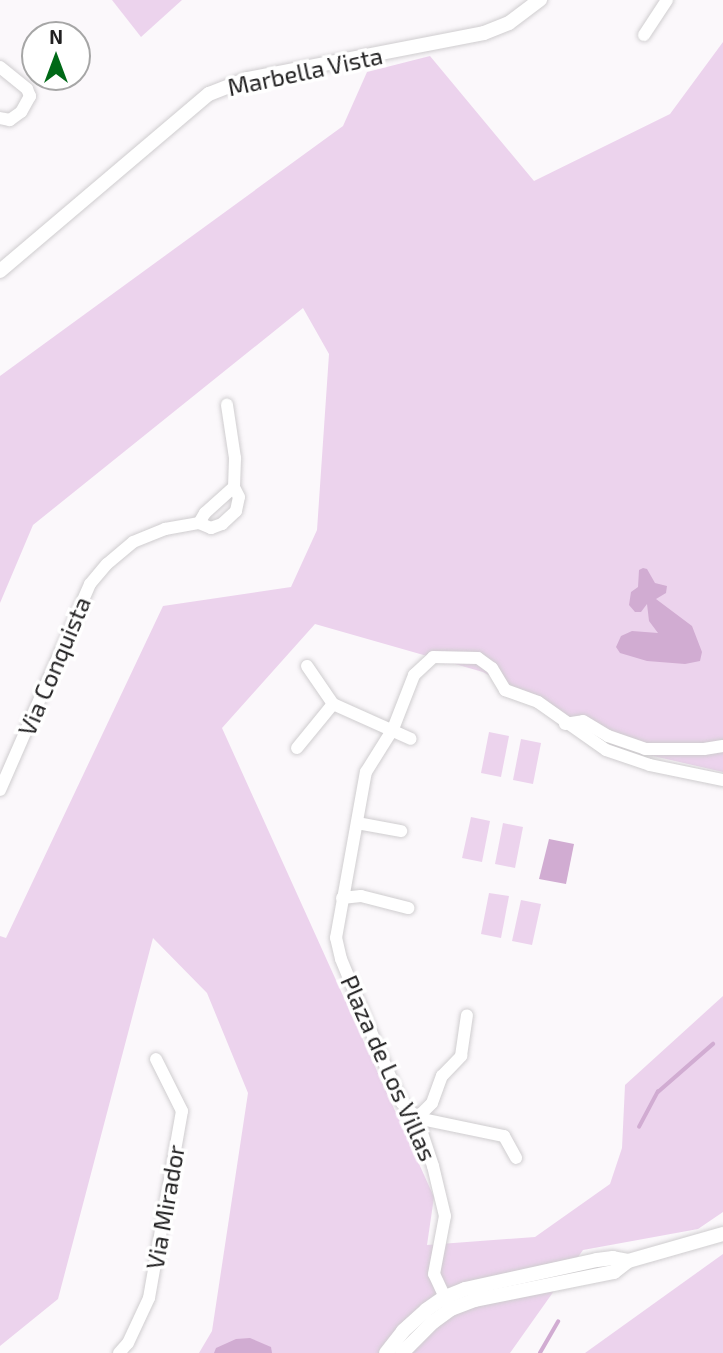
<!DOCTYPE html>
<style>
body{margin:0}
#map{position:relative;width:723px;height:1353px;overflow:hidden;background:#fbf8fb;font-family:"Exo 2",sans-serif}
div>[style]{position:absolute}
.green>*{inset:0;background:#ecd3ed}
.water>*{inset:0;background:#d1acd2}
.stream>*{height:3.5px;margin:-1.75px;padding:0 1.75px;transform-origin:1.75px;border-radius:1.75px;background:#d1acd2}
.roads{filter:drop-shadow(0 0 2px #cfcdcf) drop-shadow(0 0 2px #cfcdcf)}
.minor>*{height:12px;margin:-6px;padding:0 6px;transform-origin:6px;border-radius:6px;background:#fff}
.tertiary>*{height:14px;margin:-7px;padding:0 7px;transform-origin:7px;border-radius:7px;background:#fff}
span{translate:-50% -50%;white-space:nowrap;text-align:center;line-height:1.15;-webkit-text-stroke:7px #fff;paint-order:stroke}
.street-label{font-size:24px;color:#212021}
.north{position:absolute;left:21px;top:21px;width:70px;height:70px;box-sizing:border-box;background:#fff;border:2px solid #a6a6a6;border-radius:50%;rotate:0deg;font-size:19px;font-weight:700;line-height:28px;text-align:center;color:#212021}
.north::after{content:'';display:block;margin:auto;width:24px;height:32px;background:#006917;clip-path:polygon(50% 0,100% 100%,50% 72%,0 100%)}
</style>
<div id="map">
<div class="green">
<div style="clip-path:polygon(112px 0,182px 0,141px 37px)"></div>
<div style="clip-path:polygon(723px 42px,723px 772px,614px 747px,483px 672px,315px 624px,222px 728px,434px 1197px,427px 1245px,535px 1237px,610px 1184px,622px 1148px,625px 1085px,723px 996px,723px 1212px,698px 1229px,583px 1250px,510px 1353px,199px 1353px,212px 1331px,248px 1093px,207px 993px,153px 938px,58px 1299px,0 1346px,0 936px,6px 938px,163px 606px,291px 587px,317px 530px,329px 354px,303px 308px,33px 525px,0 603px,0 376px,343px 126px,367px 72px,430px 56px,534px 181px,670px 114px)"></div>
<div style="clip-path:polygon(489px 732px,509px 736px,501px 777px,481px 773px)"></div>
<div style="clip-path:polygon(521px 739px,541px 743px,533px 784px,513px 780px)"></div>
<div style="clip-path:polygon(471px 817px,490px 821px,482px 862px,462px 858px)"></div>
<div style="clip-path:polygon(503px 823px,523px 827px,515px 868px,495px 864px)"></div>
<div style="clip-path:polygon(489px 893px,509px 896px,501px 938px,481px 934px)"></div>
<div style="clip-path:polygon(521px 900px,541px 904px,532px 945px,512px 941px)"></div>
<div style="clip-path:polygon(723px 1254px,723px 1353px,585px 1353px,670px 1292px)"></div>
</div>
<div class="water">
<div style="clip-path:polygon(643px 568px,647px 569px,655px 583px,667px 586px,666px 593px,656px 599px,692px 626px,702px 652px,700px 661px,685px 664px,647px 661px,620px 653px,616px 647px,621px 636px,632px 631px,658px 633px,649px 621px,647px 604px,641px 612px,635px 612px,629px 605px,631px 592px,638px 587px,639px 570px)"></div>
<div style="clip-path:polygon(549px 839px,574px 844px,566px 884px,539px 879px)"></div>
<div style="clip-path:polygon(250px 1338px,271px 1347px,272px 1353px,214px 1353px,216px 1348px,236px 1339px)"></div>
</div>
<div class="stream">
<div style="left:639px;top:1127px;width:40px;rotate:-62deg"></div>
<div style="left:658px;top:1092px;width:73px;rotate:-41.1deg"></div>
<div style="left:540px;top:1353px;width:36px;rotate:-60deg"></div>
</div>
<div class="roads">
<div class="minor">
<div style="left:644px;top:35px;width:42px;rotate:-56.7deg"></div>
<div style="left:0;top:67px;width:35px;rotate:39deg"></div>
<div style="left:27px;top:89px;width:8px;rotate:67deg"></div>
<div style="left:30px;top:96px;width:18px;rotate:119deg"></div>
<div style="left:21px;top:112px;width:14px;rotate:144deg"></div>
<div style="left:10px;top:120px;width:10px;rotate:-169deg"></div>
<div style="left:199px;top:523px;width:12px;rotate:-59deg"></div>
<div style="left:205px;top:513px;width:39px;rotate:-42deg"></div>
<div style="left:307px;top:666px;width:46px;rotate:55.6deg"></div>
<div style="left:565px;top:724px;width:18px;rotate:-9deg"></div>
<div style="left:583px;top:721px;width:29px;rotate:31deg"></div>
<div style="left:608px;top:736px;width:39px;rotate:19deg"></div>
<div style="left:645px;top:749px;width:59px"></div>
<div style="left:704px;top:749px;width:19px;rotate:-9deg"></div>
<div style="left:297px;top:748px;width:57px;rotate:-50.7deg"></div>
<div style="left:333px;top:704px;width:85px;rotate:24.2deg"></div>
<div style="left:0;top:790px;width:225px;rotate:-66.4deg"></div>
<div style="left:90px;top:584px;width:26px;rotate:-50deg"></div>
<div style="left:107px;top:564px;width:34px;rotate:-40deg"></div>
<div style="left:133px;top:542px;width:35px;rotate:-22deg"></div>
<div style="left:165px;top:529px;width:35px;rotate:-10deg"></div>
<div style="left:199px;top:523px;width:13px;rotate:23deg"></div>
<div style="left:211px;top:528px;width:12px;rotate:-20deg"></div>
<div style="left:222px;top:524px;width:19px;rotate:-43deg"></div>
<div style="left:236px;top:511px;width:14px;rotate:-78deg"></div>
<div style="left:239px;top:497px;width:11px;rotate:-117deg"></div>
<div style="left:234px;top:487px;width:29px;rotate:-88deg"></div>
<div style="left:235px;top:458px;width:54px;rotate:-98.6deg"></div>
<div style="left:357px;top:823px;width:45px;rotate:10.3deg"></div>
<div style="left:342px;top:898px;width:19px;rotate:-6deg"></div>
<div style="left:361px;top:896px;width:49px;rotate:14.3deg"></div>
<div style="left:417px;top:1118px;width:21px;rotate:-45deg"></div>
<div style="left:432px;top:1103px;width:29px;rotate:-70deg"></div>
<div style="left:442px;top:1076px;width:28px;rotate:-46deg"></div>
<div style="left:461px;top:1056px;width:41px;rotate:-81.7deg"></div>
<div style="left:417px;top:1118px;width:89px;rotate:11.7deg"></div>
<div style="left:504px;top:1136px;width:25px;rotate:61deg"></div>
<div style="left:449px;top:1306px;width:35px;rotate:-115deg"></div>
<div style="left:434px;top:1274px;width:59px;rotate:-79.3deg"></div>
<div style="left:445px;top:1216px;width:51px;rotate:-103.5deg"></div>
<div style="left:433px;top:1166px;width:51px;rotate:-108.4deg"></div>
<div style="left:417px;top:1118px;width:21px;rotate:-135deg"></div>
<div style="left:402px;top:1103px;width:49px;rotate:-114deg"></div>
<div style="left:382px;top:1058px;width:107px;rotate:-112.5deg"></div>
<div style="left:341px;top:959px;width:22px;rotate:-103deg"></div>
<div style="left:336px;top:938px;width:169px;rotate:-79.8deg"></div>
<div style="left:366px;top:772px;width:51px;rotate:-57.9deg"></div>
<div style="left:393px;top:729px;width:58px;rotate:-68.7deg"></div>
<div style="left:414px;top:675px;width:26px;rotate:-43deg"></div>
<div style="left:433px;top:657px;width:45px;rotate:1.3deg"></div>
<div style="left:478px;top:658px;width:17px;rotate:36deg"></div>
<div style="left:492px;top:668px;width:26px;rotate:59deg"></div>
<div style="left:505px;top:690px;width:35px;rotate:20deg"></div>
<div style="left:538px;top:702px;width:83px;rotate:35.2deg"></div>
<div style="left:606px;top:750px;width:46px;rotate:18.8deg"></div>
<div style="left:650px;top:765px;width:75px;rotate:11.6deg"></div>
<div style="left:119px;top:1353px;width:13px;rotate:-48deg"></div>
<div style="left:128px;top:1343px;width:50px;rotate:-65deg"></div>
<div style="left:149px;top:1298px;width:190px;rotate:-80deg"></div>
<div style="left:182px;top:1111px;width:58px;rotate:-116.6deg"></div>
</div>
<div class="tertiary">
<div style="left:0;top:271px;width:274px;rotate:-40.3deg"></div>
<div style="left:209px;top:94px;width:41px;rotate:-21.5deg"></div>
<div style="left:247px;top:79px;width:241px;rotate:-11deg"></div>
<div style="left:484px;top:33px;width:27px;rotate:-22deg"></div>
<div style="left:509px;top:23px;width:39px;rotate:-37deg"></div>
<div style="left:386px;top:1353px;width:28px;rotate:-52deg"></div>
<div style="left:403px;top:1331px;width:31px;rotate:-42deg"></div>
<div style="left:426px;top:1310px;width:21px;rotate:-35deg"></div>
<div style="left:443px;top:1298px;width:24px;rotate:-22deg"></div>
<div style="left:465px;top:1289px;width:135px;rotate:-12.4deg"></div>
<div style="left:597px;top:1260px;width:16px;rotate:-7deg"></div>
<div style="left:613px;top:1258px;width:15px;rotate:11deg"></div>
<div style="left:402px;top:1353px;width:44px;rotate:-45deg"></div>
<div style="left:433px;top:1322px;width:22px;rotate:-36deg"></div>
<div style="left:451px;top:1309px;width:26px;rotate:-21deg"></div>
<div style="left:475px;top:1300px;width:142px;rotate:-11.4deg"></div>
<div style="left:614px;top:1272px;width:18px;rotate:-38deg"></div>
<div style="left:628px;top:1261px;width:99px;rotate:-15.9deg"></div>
</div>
</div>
<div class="street-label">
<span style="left:305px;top:71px;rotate:-12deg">Marbella Vista</span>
<span style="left:54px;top:666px;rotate:-67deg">Via Conquista</span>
<span style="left:389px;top:1068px;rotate:66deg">Plaza de Los Villas</span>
<span style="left:165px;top:1207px;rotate:-80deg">Via Mirador</span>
</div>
<div class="north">N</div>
</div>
